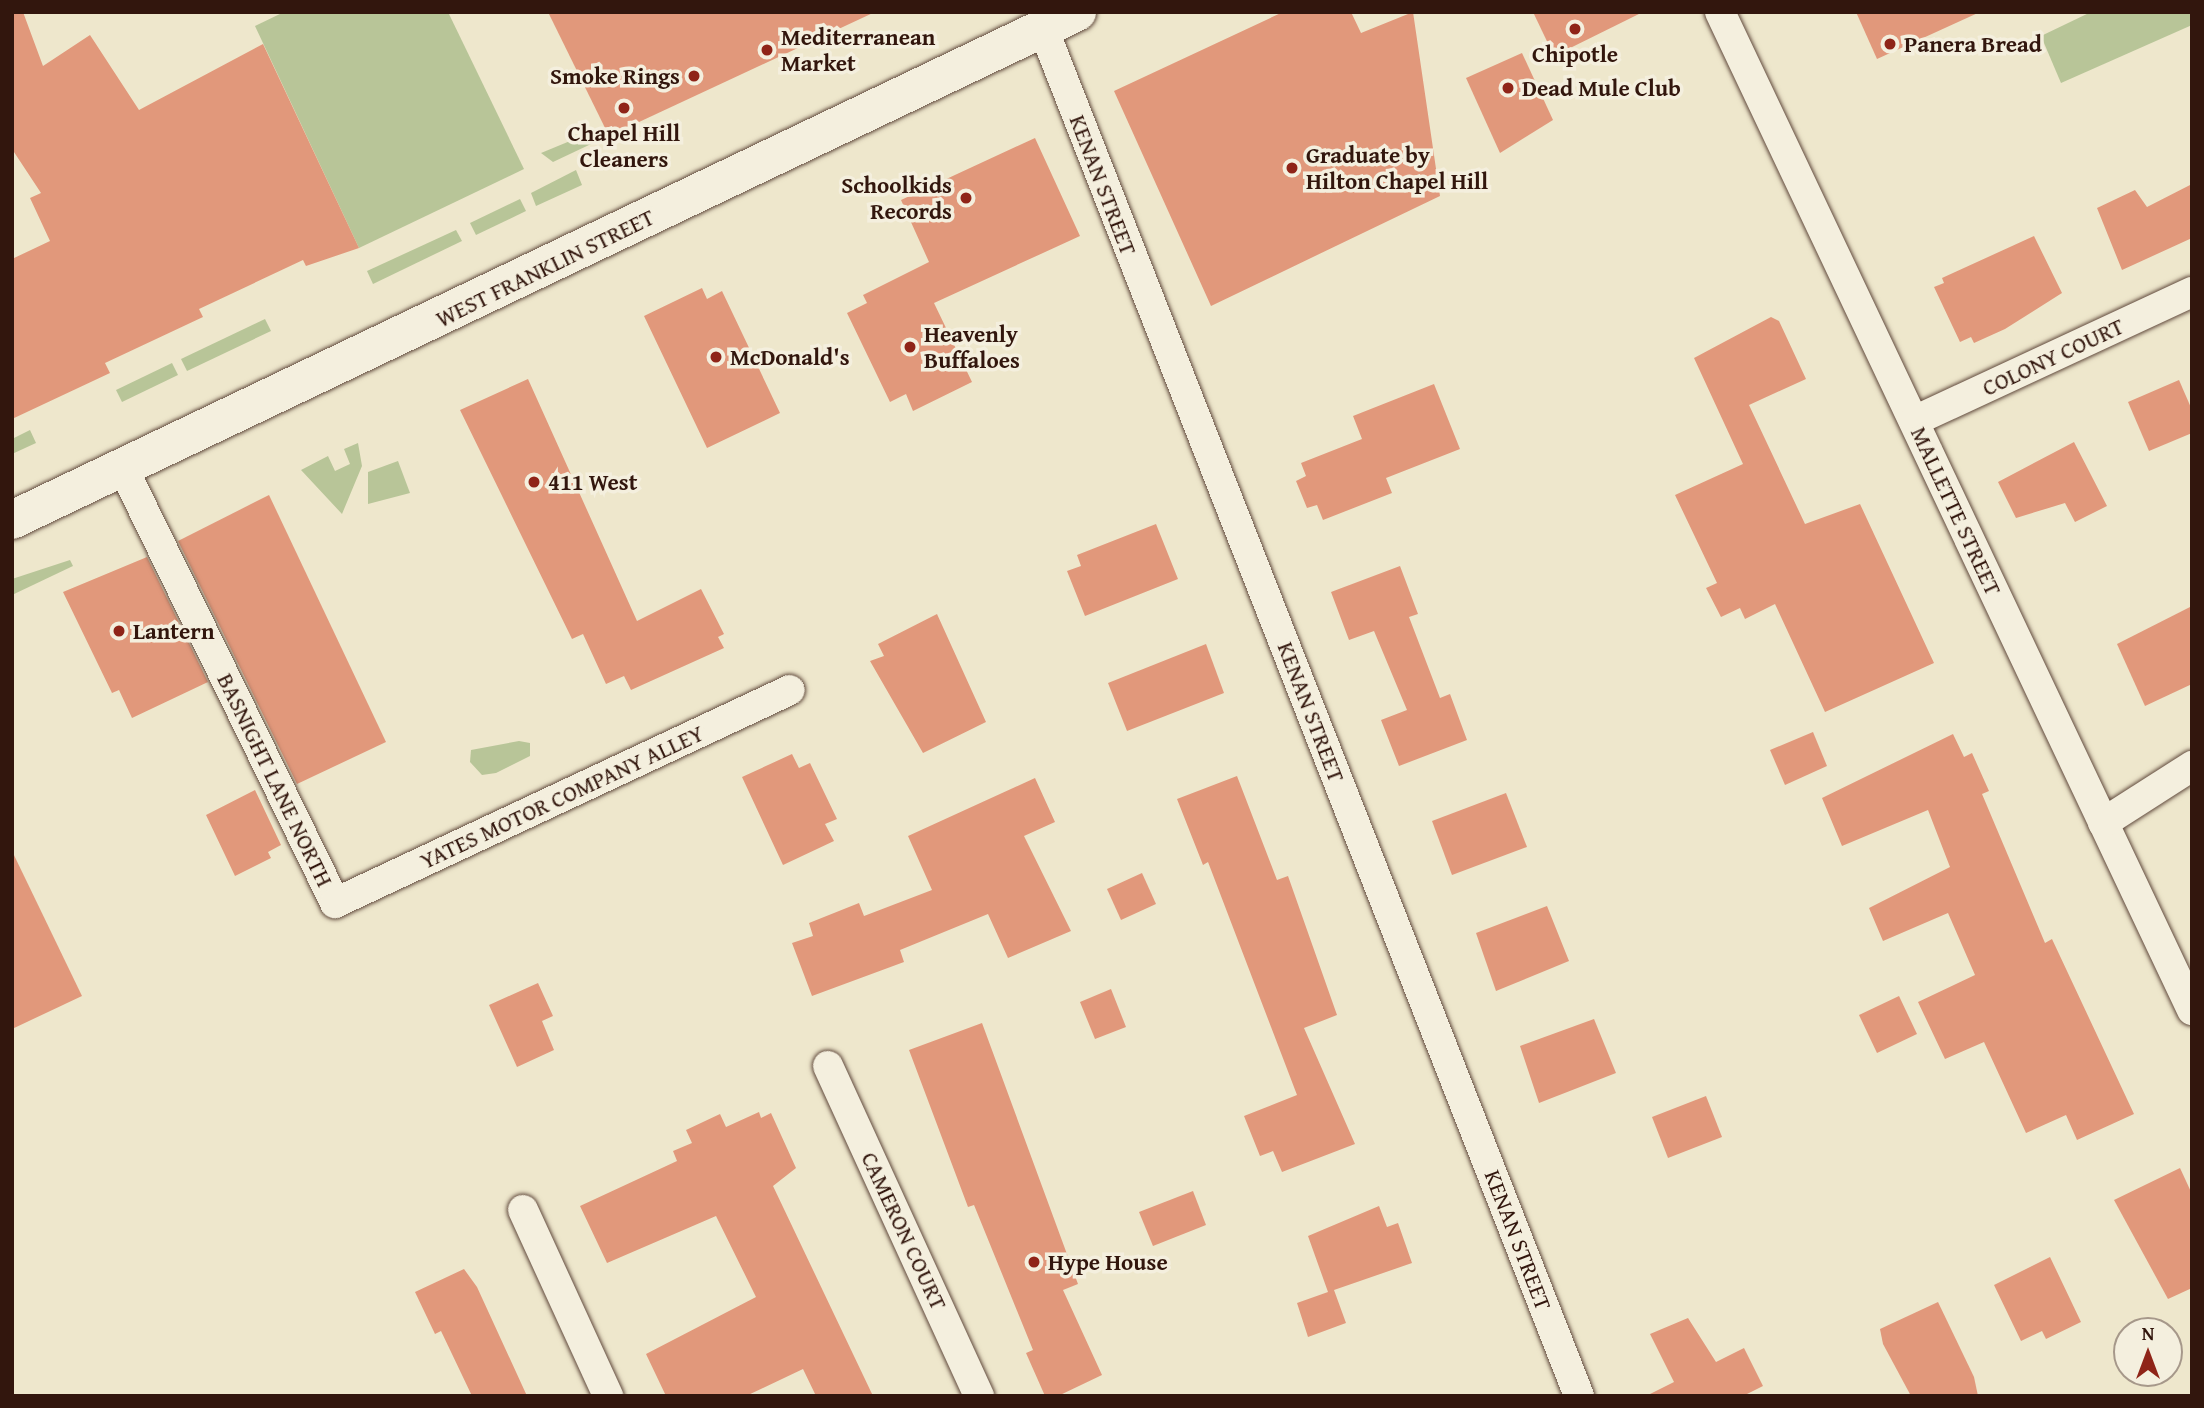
<!DOCTYPE html>
<style>
body{margin:0}
#map{position:relative;width:2204px;height:1408px;overflow:hidden;background:#eee7cc;font-family:"Gentium Book Plus",serif}
div>[style]{position:absolute}
.green>*{inset:0;background:#b8c598}
.building>*{inset:0;background:#e1987b}
.roads{filter:drop-shadow(0 0 2px #614a3d) drop-shadow(0 0 2px #614a3d)}
.street>*{height:30px;margin:-15px;padding:0 15px;transform-origin:15px;border-radius:15px;background:#f4efde}
.secondary>*{height:38px;margin:-19px;padding:0 19px;transform-origin:19px;border-radius:19px;background:#f4efde}
.dots>*{width:19px;height:19px;translate:-50% -50%;box-sizing:border-box;border:4px solid #f4efde;border-radius:50%}
span{translate:-50% -50%;white-space:nowrap;text-align:center;line-height:1.15;-webkit-text-stroke:7px #f4efde;paint-order:stroke}
.poi-label{font-size:23px;color:#32160d;font-weight:700}
.left{translate:0 -50%;text-align:left}
.right{translate:-100% -50%;text-align:right}
.street-label{font-size:23px;color:#32160d}
.frame{position:absolute;inset:0;border:14px solid #32160d;pointer-events:none}
.north{position:absolute;left:2113px;top:1317px;width:70px;height:70px;box-sizing:border-box;background:#f4efde;border:2px solid #a6988a;border-radius:50%;rotate:0deg;font-size:19px;font-weight:700;line-height:28px;text-align:center;color:#32160d}
.north::after{content:'';display:block;margin:auto;width:24px;height:32px;background:#8f2418;clip-path:polygon(50% 0,100% 100%,50% 72%,0 100%)}
</style>
<div id="map">
<div class="green">
<div style="clip-path:polygon(284px 12px,448px 12px,524px 169px,359px 248px,255px 26px)"></div>
<div style="clip-path:polygon(2091px 12px,2192px 12px,2192px 25px,2061px 83px,2041px 36px)"></div>
<div style="clip-path:polygon(604px 127px,608px 136px,553px 162px,541px 153px)"></div>
<div style="clip-path:polygon(576px 170px,582px 185px,536px 206px,531px 193px)"></div>
<div style="clip-path:polygon(520px 199px,526px 211px,476px 235px,470px 223px)"></div>
<div style="clip-path:polygon(456px 230px,462px 241px,373px 284px,367px 271px)"></div>
<div style="clip-path:polygon(265px 319px,271px 331px,187px 371px,181px 359px)"></div>
<div style="clip-path:polygon(172px 363px,178px 375px,122px 402px,116px 390px)"></div>
<div style="clip-path:polygon(30px 430px,36px 443px,12px 454px,12px 439px)"></div>
<div style="clip-path:polygon(358px 443px,362px 466px,342px 514px,301px 470px,328px 456px,335px 471px,350px 464px,344px 449px)"></div>
<div style="clip-path:polygon(398px 461px,410px 493px,368px 504px,368px 472px)"></div>
<div style="clip-path:polygon(70px 560px,73px 566px,12px 595px,12px 579px)"></div>
<div style="clip-path:polygon(519px 741px,530px 743px,530px 756px,496px 773px,482px 775px,470px 762px,471px 750px)"></div>
</div>
<div class="building">
<div style="clip-path:polygon(12px 12px,23px 12px,43px 66px,90px 35px,139px 110px,263px 44px,359px 248px,306px 266px,303px 260px,199px 309px,203px 317px,105px 363px,110px 373px,12px 419px,12px 259px,50px 241px,30px 198px,41px 193px,12px 149px)"></div>
<div style="clip-path:polygon(548px 12px,875px 12px,609px 136px)"></div>
<div style="clip-path:polygon(1283px 12px,1351px 12px,1361px 33px,1413px 12px,1440px 196px,1211px 306px,1114px 91px)"></div>
<div style="clip-path:polygon(1533px 12px,1643px 12px,1554px 56px)"></div>
<div style="clip-path:polygon(1856px 12px,1980px 12px,1877px 59px)"></div>
<div style="clip-path:polygon(1522px 53px,1553px 120px,1500px 153px,1466px 78px)"></div>
<div style="clip-path:polygon(1035px 138px,1080px 236px,934px 303px,972px 382px,913px 411px,906px 394px,890px 402px,847px 313px,867px 303px,863px 295px,929px 262px,901px 200px)"></div>
<div style="clip-path:polygon(2192px 184px,2192px 238px,2122px 270px,2097px 208px,2135px 190px,2147px 207px)"></div>
<div style="clip-path:polygon(2034px 236px,2062px 293px,2005px 329px,1974px 343px,1971px 337px,1960px 342px,1934px 287px,1944px 283px,1942px 278px)"></div>
<div style="clip-path:polygon(702px 288px,707px 299px,722px 291px,780px 413px,707px 448px,644px 316px)"></div>
<div style="clip-path:polygon(1771px 317px,1779px 321px,1806px 379px,1749px 405px,1805px 524px,1860px 504px,1934px 663px,1825px 712px,1775px 604px,1745px 619px,1740px 608px,1721px 617px,1706px 588px,1717px 583px,1675px 495px,1743px 464px,1694px 358px)"></div>
<div style="clip-path:polygon(528px 379px,637px 621px,701px 589px,724px 634px,718px 637px,724px 648px,631px 690px,624px 676px,606px 684px,583px 634px,572px 639px,460px 410px)"></div>
<div style="clip-path:polygon(2179px 380px,2192px 410px,2192px 433px,2149px 451px,2128px 402px)"></div>
<div style="clip-path:polygon(1434px 384px,1460px 449px,1386px 478px,1392px 493px,1323px 520px,1317px 505px,1307px 508px,1296px 481px,1306px 476px,1301px 463px,1362px 439px,1353px 416px)"></div>
<div style="clip-path:polygon(2074px 442px,2107px 506px,2075px 522px,2065px 503px,2016px 518px,1998px 482px)"></div>
<div style="clip-path:polygon(269px 495px,386px 742px,297px 784px,178px 541px)"></div>
<div style="clip-path:polygon(1156px 524px,1178px 579px,1085px 616px,1067px 571px,1081px 566px,1077px 555px)"></div>
<div style="clip-path:polygon(147px 557px,208px 682px,132px 718px,119px 690px,112px 693px,63px 592px)"></div>
<div style="clip-path:polygon(1400px 566px,1418px 614px,1409px 617px,1440px 698px,1450px 694px,1467px 740px,1399px 766px,1381px 720px,1407px 710px,1374px 631px,1349px 640px,1331px 592px)"></div>
<div style="clip-path:polygon(2192px 606px,2192px 684px,2145px 706px,2117px 644px)"></div>
<div style="clip-path:polygon(937px 614px,986px 722px,923px 753px,870px 661px,884px 656px,878px 644px)"></div>
<div style="clip-path:polygon(1206px 644px,1224px 693px,1127px 731px,1108px 683px)"></div>
<div style="clip-path:polygon(1813px 732px,1827px 766px,1785px 785px,1770px 750px)"></div>
<div style="clip-path:polygon(1953px 734px,1964px 757px,1972px 753px,1989px 791px,1982px 794px,2045px 943px,2052px 939px,2134px 1114px,2077px 1140px,2066px 1115px,2026px 1133px,1984px 1042px,1945px 1059px,1918px 1002px,1975px 975px,1948px 913px,1883px 941px,1869px 908px,1950px 867px,1928px 810px,1842px 846px,1822px 798px)"></div>
<div style="clip-path:polygon(792px 754px,799px 768px,810px 763px,837px 819px,825px 824px,834px 841px,783px 865px,742px 777px)"></div>
<div style="clip-path:polygon(1237px 776px,1277px 880px,1288px 876px,1337px 1015px,1304px 1028px,1355px 1144px,1282px 1172px,1273px 1151px,1260px 1156px,1244px 1116px,1297px 1095px,1208px 862px,1203px 865px,1177px 799px)"></div>
<div style="clip-path:polygon(1035px 778px,1055px 822px,1024px 836px,1071px 931px,1008px 958px,988px 914px,900px 950px,904px 962px,812px 996px,792px 943px,813px 936px,809px 923px,859px 903px,864px 916px,932px 890px,908px 836px)"></div>
<div style="clip-path:polygon(255px 790px,281px 845px,268px 852px,271px 858px,235px 876px,206px 815px)"></div>
<div style="clip-path:polygon(1506px 793px,1527px 847px,1452px 875px,1432px 821px)"></div>
<div style="clip-path:polygon(12px 851px,82px 996px,12px 1029px)"></div>
<div style="clip-path:polygon(1142px 873px,1156px 904px,1121px 920px,1107px 889px)"></div>
<div style="clip-path:polygon(1547px 906px,1569px 961px,1496px 991px,1476px 933px)"></div>
<div style="clip-path:polygon(538px 983px,553px 1016px,542px 1021px,554px 1050px,517px 1067px,489px 1005px)"></div>
<div style="clip-path:polygon(1111px 989px,1126px 1027px,1095px 1039px,1080px 1002px)"></div>
<div style="clip-path:polygon(1899px 996px,1917px 1034px,1877px 1053px,1859px 1015px)"></div>
<div style="clip-path:polygon(1594px 1019px,1616px 1073px,1539px 1103px,1520px 1046px)"></div>
<div style="clip-path:polygon(982px 1023px,1078px 1284px,1063px 1290px,1102px 1375px,1058px 1396px,1045px 1396px,1026px 1353px,1033px 1350px,974px 1205px,968px 1207px,909px 1050px)"></div>
<div style="clip-path:polygon(1706px 1096px,1722px 1137px,1668px 1158px,1652px 1117px)"></div>
<div style="clip-path:polygon(759px 1112px,761px 1118px,771px 1113px,796px 1168px,773px 1186px,873px 1396px,816px 1396px,803px 1369px,746px 1396px,666px 1396px,646px 1354px,756px 1297px,716px 1216px,607px 1263px,580px 1206px,677px 1161px,673px 1151px,692px 1143px,686px 1130px,720px 1114px,726px 1127px)"></div>
<div style="clip-path:polygon(2180px 1168px,2192px 1194px,2192px 1288px,2168px 1299px,2114px 1200px)"></div>
<div style="clip-path:polygon(1193px 1191px,1206px 1225px,1153px 1246px,1139px 1212px)"></div>
<div style="clip-path:polygon(1379px 1206px,1387px 1227px,1398px 1223px,1412px 1263px,1334px 1290px,1346px 1323px,1308px 1337px,1297px 1303px,1328px 1292px,1308px 1236px)"></div>
<div style="clip-path:polygon(2050px 1257px,2081px 1322px,2046px 1339px,2042px 1331px,2021px 1341px,1994px 1285px)"></div>
<div style="clip-path:polygon(464px 1269px,477px 1287px,527px 1396px,472px 1396px,441px 1331px,435px 1334px,415px 1292px)"></div>
<div style="clip-path:polygon(1938px 1302px,1974px 1377px,1978px 1396px,1911px 1396px,1883px 1344px,1880px 1329px)"></div>
<div style="clip-path:polygon(1688px 1318px,1716px 1362px,1744px 1348px,1763px 1386px,1743px 1396px,1646px 1396px,1674px 1382px,1650px 1334px)"></div>
</div>
<div class="roads">
<div class="street">
<div style="left:1720px;top:12px;width:1104px;rotate:64.69deg"></div>
<div style="left:1043px;top:28px;width:1469px;rotate:68.6deg"></div>
<div style="left:1914px;top:421px;width:306px;rotate:-24.9deg"></div>
<div style="left:123px;top:468px;width:484px;rotate:64deg"></div>
<div style="left:335px;top:903px;width:502px;rotate:-25.09deg"></div>
<div style="left:2103px;top:823px;width:106px;rotate:-32.6deg"></div>
<div style="left:828px;top:1066px;width:363px;rotate:65.4deg"></div>
<div style="left:523px;top:1210px;width:205px;rotate:65.4deg"></div>
</div>
<div class="secondary">
<div style="left:12px;top:520px;width:1180px;rotate:-25.5deg"></div>
</div>
</div>
<div class="dots">
<div style="left:1575px;top:29px;background:#8f2418"></div>
<div style="left:1890px;top:44px;background:#8f2418"></div>
<div style="left:767px;top:50px;background:#8f2418"></div>
<div style="left:694px;top:76px;background:#8f2418"></div>
<div style="left:1508px;top:88px;background:#8f2418"></div>
<div style="left:624px;top:108px;background:#8f2418"></div>
<div style="left:1292px;top:168px;background:#8f2418"></div>
<div style="left:966px;top:198px;background:#8f2418"></div>
<div style="left:910px;top:347px;background:#8f2418"></div>
<div style="left:716px;top:357px;background:#8f2418"></div>
<div style="left:534px;top:482px;background:#8f2418"></div>
<div style="left:119px;top:631px;background:#8f2418"></div>
<div style="left:1034px;top:1262px;background:#8f2418"></div>
</div>
<div class="poi-label">
<span class="left" style="left:781px;top:50px">Mediterranean<br>Market</span>
<span class="left" style="left:1904px;top:44px">Panera Bread</span>
<span style="left:1575px;top:54px">Chipotle</span>
<span class="right" style="left:680px;top:76px">Smoke Rings</span>
<span class="left" style="left:1522px;top:88px">Dead Mule Club</span>
<span style="left:624px;top:146px">Chapel Hill<br>Cleaners</span>
<span class="left" style="left:1306px;top:168px">Graduate by<br>Hilton Chapel Hill</span>
<span class="right" style="left:952px;top:198px">Schoolkids<br>Records</span>
<span class="left" style="left:924px;top:347px">Heavenly<br>Buffaloes</span>
<span class="left" style="left:730px;top:357px">McDonald's</span>
<span class="left" style="left:548px;top:482px">411 West</span>
<span class="left" style="left:133px;top:631px">Lantern</span>
<span class="left" style="left:1048px;top:1262px">Hype House</span>
</div>
<div class="street-label">
<span style="left:1103px;top:185px;rotate:69deg">KENAN STREET</span>
<span style="left:545px;top:268px;rotate:-26deg">WEST FRANKLIN STREET</span>
<span style="left:2053px;top:357px;rotate:-25deg">COLONY COURT</span>
<span style="left:1956px;top:511px;rotate:65deg">MALLETTE STREET</span>
<span style="left:1311px;top:712px;rotate:69deg">KENAN STREET</span>
<span style="left:275px;top:780px;rotate:64deg">BASNIGHT LANE NORTH</span>
<span style="left:562px;top:797px;rotate:-25deg">YATES MOTOR COMPANY ALLEY</span>
<span style="left:904px;top:1231px;rotate:65deg">CAMERON COURT</span>
<span style="left:1518px;top:1240px;rotate:69deg">KENAN STREET</span>
</div>
<div class="frame"></div>
<div class="north">N</div>
</div>
